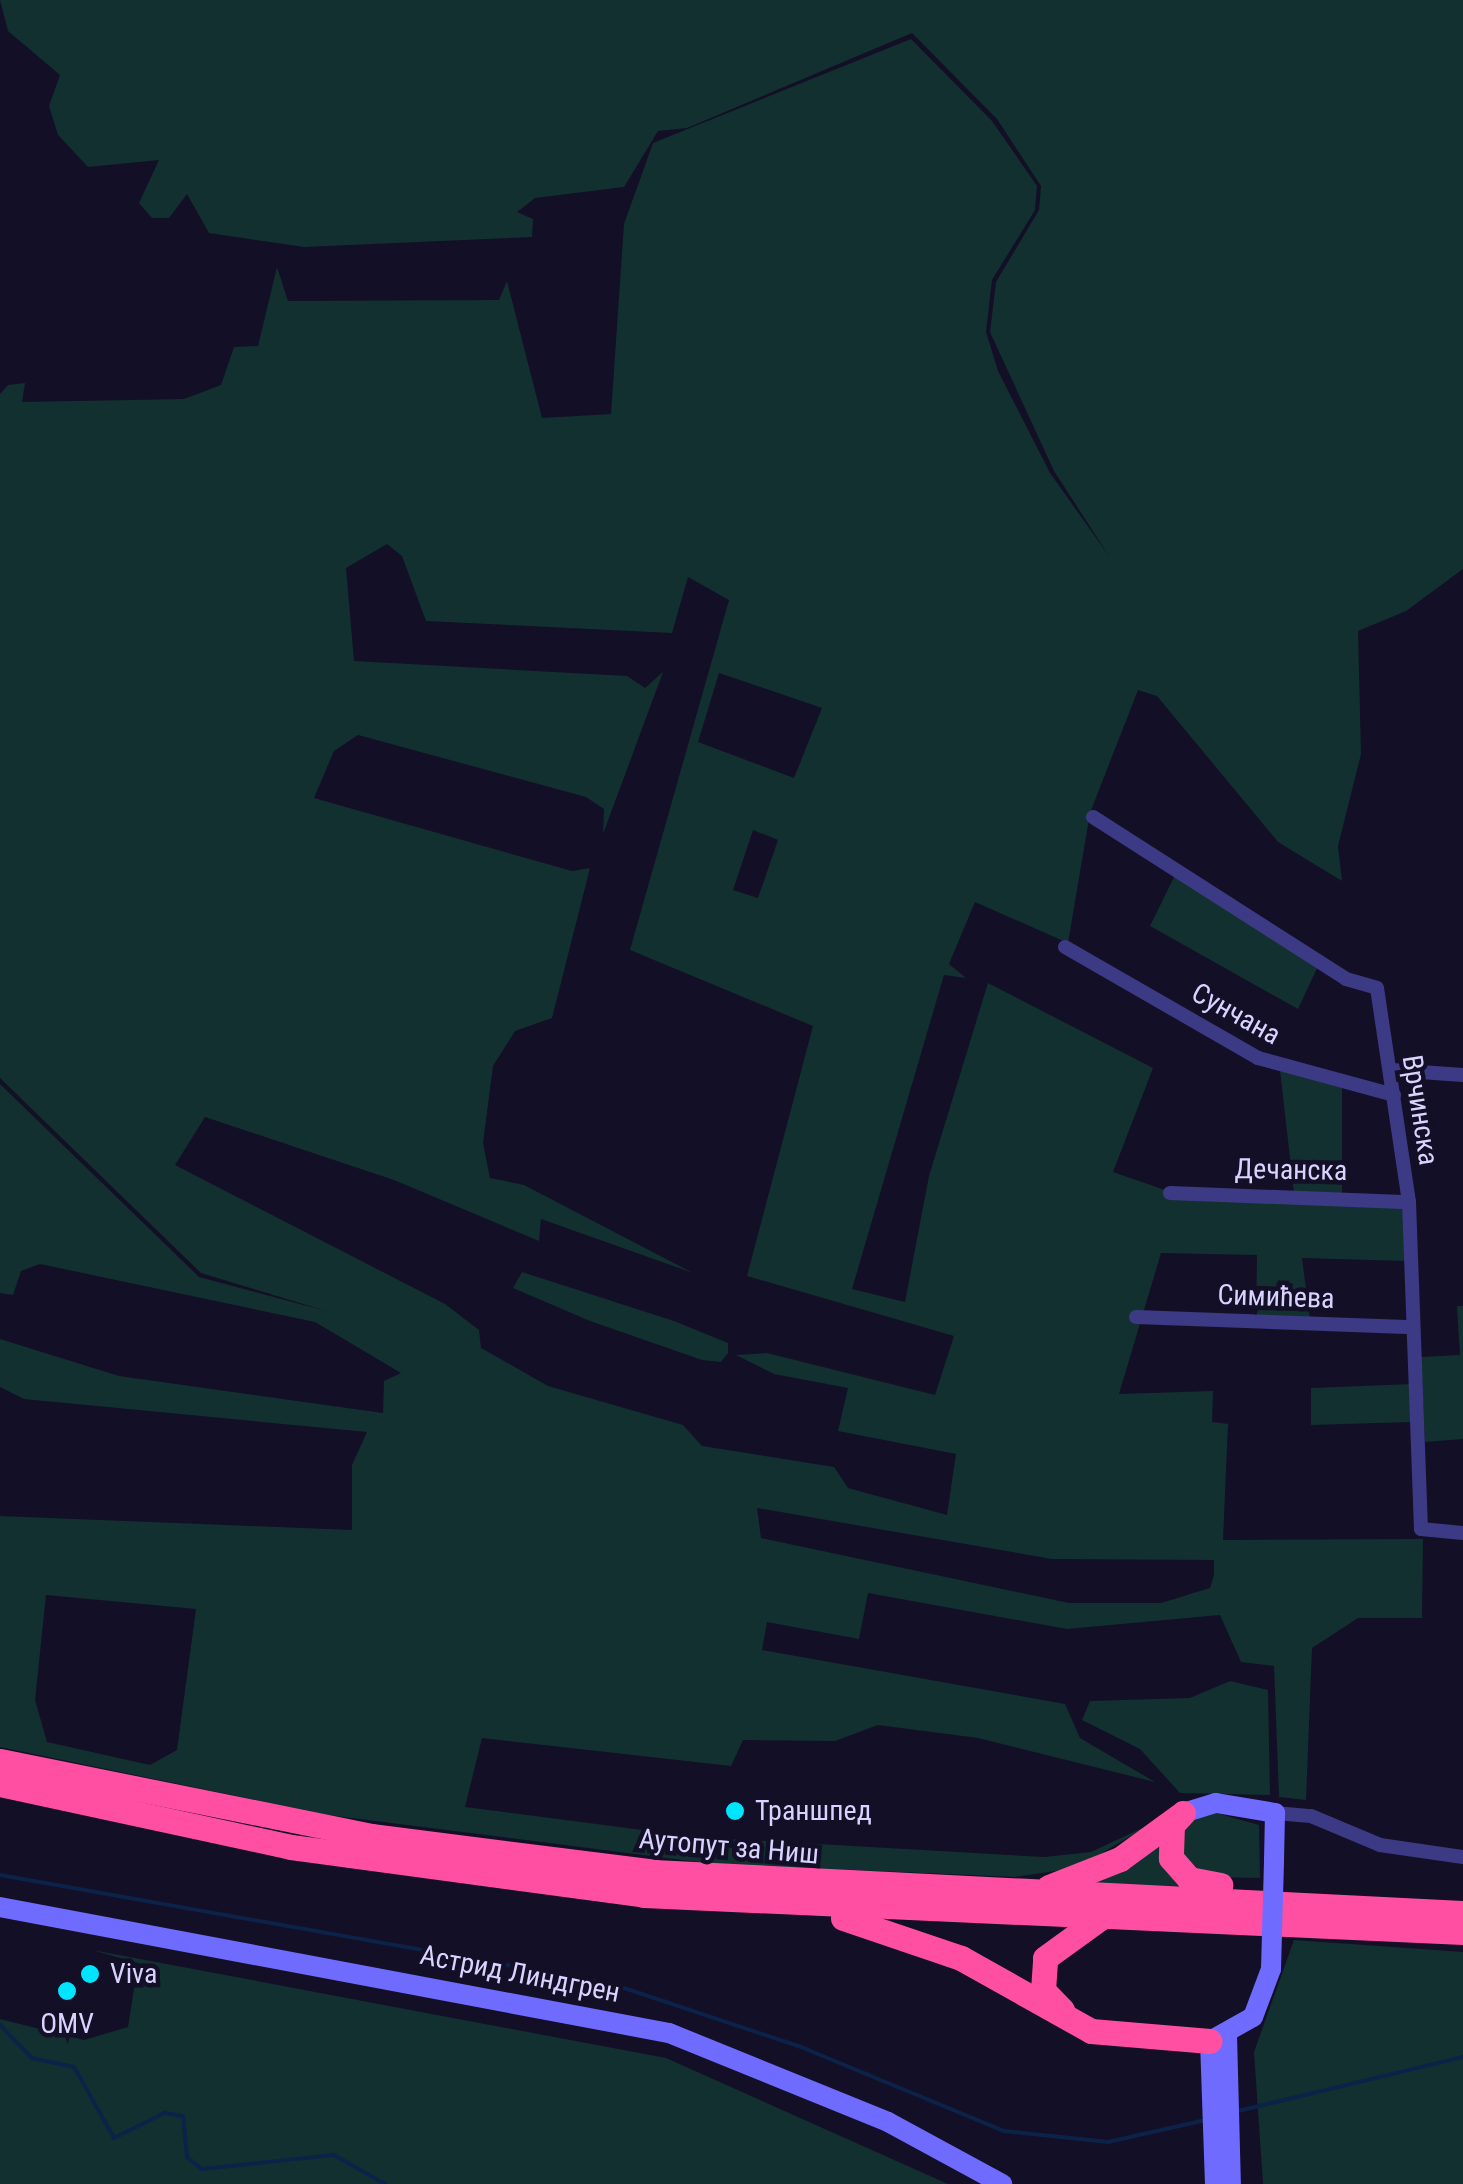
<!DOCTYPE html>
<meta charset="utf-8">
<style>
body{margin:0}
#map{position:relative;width:1463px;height:2184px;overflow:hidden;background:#130f26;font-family:"Roboto Condensed",sans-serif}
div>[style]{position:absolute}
.green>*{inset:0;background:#12302f}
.stream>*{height:4px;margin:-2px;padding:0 2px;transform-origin:2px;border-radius:2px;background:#0c2248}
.street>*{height:14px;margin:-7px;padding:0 7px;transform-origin:7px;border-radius:7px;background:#3d3a85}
.secondary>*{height:20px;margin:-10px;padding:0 10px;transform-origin:10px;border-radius:10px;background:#6f6bff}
.highway>*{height:25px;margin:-12.5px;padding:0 12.5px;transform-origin:12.5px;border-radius:12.5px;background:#ff4fa3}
.secondary-bridge>*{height:20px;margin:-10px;padding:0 10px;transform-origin:10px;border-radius:10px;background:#6f6bff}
.dots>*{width:28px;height:28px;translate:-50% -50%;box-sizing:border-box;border:5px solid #130f26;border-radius:50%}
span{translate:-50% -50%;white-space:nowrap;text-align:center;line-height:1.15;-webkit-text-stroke:9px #130f26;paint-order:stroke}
.street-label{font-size:28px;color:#d9d4ff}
.poi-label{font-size:28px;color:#d9d4ff}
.left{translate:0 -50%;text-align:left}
</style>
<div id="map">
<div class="green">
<div style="clip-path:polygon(evenodd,0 0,1463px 0,1463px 569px,1406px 611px,1358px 631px,1361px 754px,1338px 846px,1342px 881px,1278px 842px,1157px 696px,1138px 690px,1090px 813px,1068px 943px,975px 902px,949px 964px,966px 978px,944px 975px,852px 1289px,905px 1302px,929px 1176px,988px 983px,1153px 1068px,1113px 1172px,1165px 1190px,1407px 1205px,1407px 1261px,1302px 1258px,1310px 1319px,1256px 1316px,1257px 1255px,1161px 1253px,1119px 1394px,1213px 1391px,1212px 1422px,1228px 1424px,1223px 1540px,1423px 1539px,1422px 1618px,1358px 1618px,1312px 1648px,1306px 1800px,1279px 1797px,1274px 1666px,1241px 1662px,1220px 1615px,1067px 1629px,868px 1593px,859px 1639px,767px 1622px,762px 1650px,1065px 1704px,1080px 1738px,1155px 1782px,978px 1738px,878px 1725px,835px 1741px,743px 1740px,731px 1766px,482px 1738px,465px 1807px,696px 1837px,1044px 1857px,1091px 1852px,1155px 1822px,1076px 1868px,1015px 1877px,714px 1864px,328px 1815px,0 1747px,0 1516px,352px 1530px,352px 1465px,367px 1432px,24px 1399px,0 1387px,0 1339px,119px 1376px,383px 1413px,384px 1381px,401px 1373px,315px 1322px,40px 1264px,21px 1271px,13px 1295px,0 1293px,0 1084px,199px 1277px,326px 1311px,201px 1273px,0 1078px,0 394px,8px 385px,25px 383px,22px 402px,184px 399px,221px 385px,234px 347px,258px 346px,277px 267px,288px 301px,499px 300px,507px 281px,542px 418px,611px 414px,624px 224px,653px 143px,911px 39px,992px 121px,1037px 186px,1035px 210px,992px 280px,986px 332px,998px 371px,1050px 473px,1109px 556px,1054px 471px,990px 332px,996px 282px,1039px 210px,1041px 186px,997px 119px,912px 33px,687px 128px,658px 131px,624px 187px,535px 198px,517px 212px,533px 219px,532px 237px,304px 247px,209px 233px,187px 194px,169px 218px,152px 218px,139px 203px,159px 160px,88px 167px,58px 135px,49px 106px,60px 75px,8px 31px,0 0,387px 544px,402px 556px,426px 621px,672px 633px,688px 577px,729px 600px,630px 950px,813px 1026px,747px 1276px,954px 1336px,935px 1395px,767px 1353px,736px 1355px,774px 1374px,848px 1388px,838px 1431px,956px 1454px,947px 1515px,848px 1488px,834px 1467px,702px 1446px,683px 1425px,548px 1386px,481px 1348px,479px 1330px,445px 1304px,175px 1165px,205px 1117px,394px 1180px,539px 1241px,541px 1219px,693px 1273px,524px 1185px,490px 1178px,483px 1143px,493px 1066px,515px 1031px,552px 1018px,590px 868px,572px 871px,314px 798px,334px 751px,358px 735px,586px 797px,604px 809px,603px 834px,663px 672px,645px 688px,627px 676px,354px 661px,346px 568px,387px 544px,0 0,719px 673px,822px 708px,794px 778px,698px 742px,719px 673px,0 0,753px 830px,778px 840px,758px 898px,733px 890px,753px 830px,0 0,757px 1508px,1052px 1559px,1214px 1560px,1214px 1575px,1210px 1588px,1161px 1603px,1069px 1603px,761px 1538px,757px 1508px,0 0,46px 1595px,196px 1609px,177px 1750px,150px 1765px,47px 1742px,35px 1700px,46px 1595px)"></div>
<div style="clip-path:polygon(1176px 873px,1319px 964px,1298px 1009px,1150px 926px)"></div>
<div style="clip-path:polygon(1280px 1070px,1342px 1088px,1342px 1194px,1294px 1193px)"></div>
<div style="clip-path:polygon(522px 1272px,674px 1321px,728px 1343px,728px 1353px,721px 1362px,702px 1360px,590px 1321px,513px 1288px)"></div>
<div style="clip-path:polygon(1457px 1306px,1463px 1306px,1463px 1439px,1425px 1442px,1421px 1357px,1460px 1355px)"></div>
<div style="clip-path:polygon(1412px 1384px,1411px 1422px,1311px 1425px,1311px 1388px)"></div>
<div style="clip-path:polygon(1230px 1681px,1268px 1690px,1270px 1795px,1180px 1793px,1140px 1749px,1082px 1720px,1090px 1701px,1190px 1698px)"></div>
<div style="clip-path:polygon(1205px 1810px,1259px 1825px,1260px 1878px,1208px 1877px,1184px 1863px,1182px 1824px)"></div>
<div style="clip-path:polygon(1166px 1829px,1182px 1886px,1091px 1885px)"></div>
<div style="clip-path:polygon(1294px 1940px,1463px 1952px,1463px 2184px,1263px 2184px,1254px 2052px)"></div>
<div style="clip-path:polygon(92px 1950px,666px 2058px,948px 2184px,0 2184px,0 2019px,84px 2040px,128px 2027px,138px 1963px)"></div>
</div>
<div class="stream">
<div style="left:0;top:1875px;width:619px;rotate:10.06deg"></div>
<div style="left:609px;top:1983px;width:202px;rotate:18.4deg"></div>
<div style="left:801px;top:2047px;width:220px;rotate:22.5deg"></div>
<div style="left:1004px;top:2131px;width:105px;rotate:6deg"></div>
<div style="left:1108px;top:2142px;width:100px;rotate:-12.7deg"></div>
<div style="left:0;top:2025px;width:46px;rotate:45.9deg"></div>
<div style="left:32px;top:2058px;width:43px;rotate:12.1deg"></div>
<div style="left:74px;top:2067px;width:81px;rotate:60.6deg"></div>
<div style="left:114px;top:2138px;width:56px;rotate:-26.6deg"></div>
<div style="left:164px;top:2113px;width:19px;rotate:9deg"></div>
<div style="left:183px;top:2116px;width:41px;rotate:84.4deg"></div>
<div style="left:187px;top:2157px;width:19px;rotate:39deg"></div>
<div style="left:202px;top:2169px;width:133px;rotate:-6.1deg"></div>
<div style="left:334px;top:2155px;width:59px;rotate:29.6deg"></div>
<div style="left:1234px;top:2112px;width:236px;rotate:-13.5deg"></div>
</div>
<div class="street">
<div style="left:1093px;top:817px;width:300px;rotate:32.6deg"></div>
<div style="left:1346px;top:979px;width:32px;rotate:16deg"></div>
<div style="left:1377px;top:988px;width:216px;rotate:81.5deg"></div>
<div style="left:1409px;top:1202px;width:327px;rotate:87.9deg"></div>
<div style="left:1421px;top:1529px;width:42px;rotate:5.4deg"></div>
<div style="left:1065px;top:947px;width:223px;rotate:29.9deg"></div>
<div style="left:1258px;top:1058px;width:141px;rotate:15.2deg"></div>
<div style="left:1392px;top:1070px;width:71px;rotate:4deg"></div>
<div style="left:1170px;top:1193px;width:239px;rotate:2.2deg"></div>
<div style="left:1136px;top:1317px;width:277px;rotate:2.1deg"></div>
<div style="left:1275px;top:1813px;width:36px;rotate:5deg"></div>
<div style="left:1311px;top:1816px;width:75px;rotate:22.8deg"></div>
<div style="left:1380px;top:1845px;width:84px;rotate:8.2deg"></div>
</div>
<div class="secondary">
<div style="left:1183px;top:1813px;width:34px;rotate:-17deg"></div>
<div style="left:1216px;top:1803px;width:60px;rotate:9.6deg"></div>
<div style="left:1275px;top:1813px;width:46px;rotate:91.2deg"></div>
<div style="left:0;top:1907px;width:681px;rotate:10.67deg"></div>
<div style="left:669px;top:2033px;width:236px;rotate:22.1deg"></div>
<div style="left:888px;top:2122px;width:130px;rotate:28.5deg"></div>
<div style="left:1227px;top:2035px;width:149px;rotate:88.5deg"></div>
<div style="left:1215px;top:2184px;width:143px;rotate:-92deg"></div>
<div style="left:1210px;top:2041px;width:49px;rotate:-29.2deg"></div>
<div style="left:1253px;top:2017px;width:51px;rotate:-69.4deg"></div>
</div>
<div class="highway">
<div style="left:0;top:1761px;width:379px;rotate:11.4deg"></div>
<div style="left:371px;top:1836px;width:285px;rotate:7.2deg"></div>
<div style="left:654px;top:1872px;width:810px;rotate:2.9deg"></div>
<div style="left:0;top:1784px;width:298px;rotate:12.2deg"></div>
<div style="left:291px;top:1847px;width:356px;rotate:7.7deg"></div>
<div style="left:644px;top:1895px;width:820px;rotate:2.59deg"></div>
<div style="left:1183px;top:1813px;width:16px;rotate:133deg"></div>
<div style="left:1172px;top:1825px;width:33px;rotate:92deg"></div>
<div style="left:1171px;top:1858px;width:28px;rotate:49deg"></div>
<div style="left:1189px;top:1879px;width:32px;rotate:11deg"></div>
<div style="left:1049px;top:1887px;width:76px;rotate:-21.5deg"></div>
<div style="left:1120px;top:1859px;width:73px;rotate:-36.1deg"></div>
<div style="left:843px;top:1918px;width:125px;rotate:18.7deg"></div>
<div style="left:961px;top:1958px;width:149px;rotate:29.3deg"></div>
<div style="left:1091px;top:2031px;width:119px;rotate:4.8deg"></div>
<div style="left:1062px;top:2010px;width:28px;rotate:-134deg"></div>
<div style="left:1043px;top:1990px;width:32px;rotate:-86deg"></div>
<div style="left:1045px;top:1958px;width:68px;rotate:-36deg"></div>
</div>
<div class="secondary-bridge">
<div style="left:1271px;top:1969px;width:110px;rotate:-88.4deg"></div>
</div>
<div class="dots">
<div style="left:735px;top:1811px;background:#00e5ff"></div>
<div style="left:90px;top:1974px;background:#00e5ff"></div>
<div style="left:67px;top:1991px;background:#00e5ff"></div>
</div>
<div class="street-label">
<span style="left:1236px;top:1014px;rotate:29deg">Сунчана</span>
<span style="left:1420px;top:1110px;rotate:81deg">Врчинска</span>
<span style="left:1291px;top:1170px;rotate:1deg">Дечанска</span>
<span style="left:1276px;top:1297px;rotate:2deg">Симићева</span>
<span style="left:729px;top:1847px;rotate:5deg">Аутопут за Ниш</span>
<span style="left:520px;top:1974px;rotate:11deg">Астрид Линдгрен</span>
</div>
<div class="poi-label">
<span class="left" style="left:755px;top:1811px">Траншпед</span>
<span class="left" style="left:110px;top:1974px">Viva</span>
<span style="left:67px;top:2024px">OMV</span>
</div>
</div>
